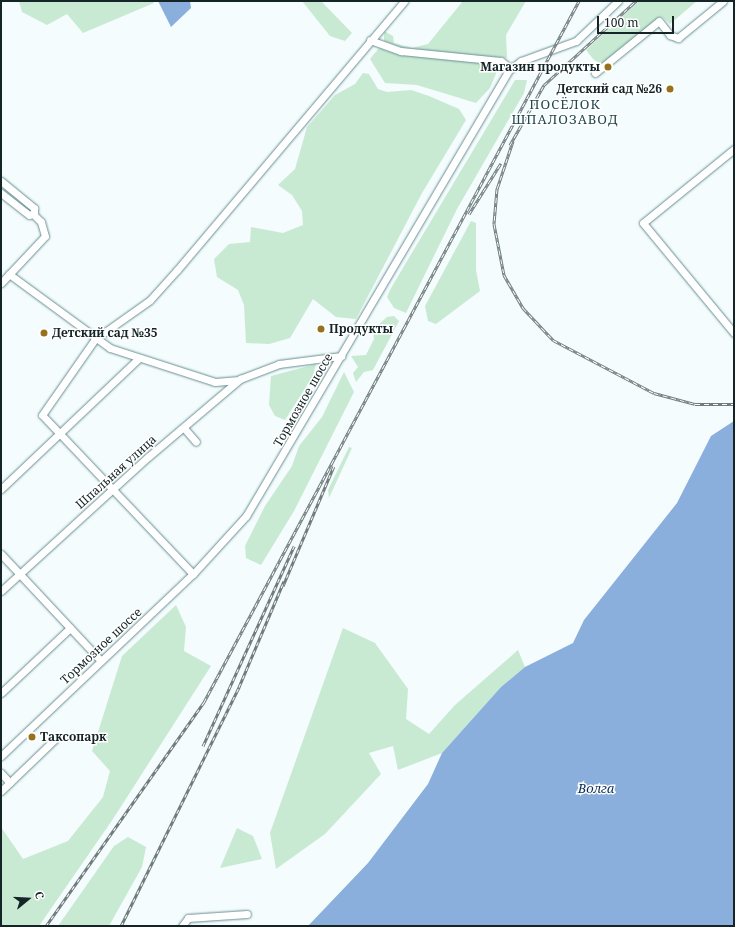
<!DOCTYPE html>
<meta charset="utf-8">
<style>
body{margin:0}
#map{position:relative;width:735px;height:927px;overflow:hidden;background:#f4fcfd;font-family:"Noto Serif",serif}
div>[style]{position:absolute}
.green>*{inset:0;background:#c8ead3}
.water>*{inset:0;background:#8aafdd}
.roads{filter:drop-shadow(0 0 1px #678e92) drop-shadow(0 0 1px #678e92)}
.minor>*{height:7px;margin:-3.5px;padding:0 3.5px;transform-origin:3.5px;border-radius:3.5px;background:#fff}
.rail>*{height:3px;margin-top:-1.5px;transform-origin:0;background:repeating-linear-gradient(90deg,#fff 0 4.5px,#707c7d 0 9px);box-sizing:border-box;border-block:1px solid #707c7d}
.dots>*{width:11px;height:11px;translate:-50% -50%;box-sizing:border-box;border:2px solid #fff;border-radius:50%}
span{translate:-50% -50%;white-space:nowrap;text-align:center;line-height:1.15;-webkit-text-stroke:3px #fff;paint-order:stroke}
.poi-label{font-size:12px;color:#152426;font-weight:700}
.right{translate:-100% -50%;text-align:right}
.left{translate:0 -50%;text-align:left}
.street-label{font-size:12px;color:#152426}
.neighbourhood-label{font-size:13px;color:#23484d;letter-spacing:1px}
.water-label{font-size:13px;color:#082f59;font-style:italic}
.frame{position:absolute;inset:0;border:2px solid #152426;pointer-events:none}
.north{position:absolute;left:8px;top:879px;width:40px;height:40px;-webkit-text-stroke:3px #fff;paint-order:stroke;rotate:72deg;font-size:11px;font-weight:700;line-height:16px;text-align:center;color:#152426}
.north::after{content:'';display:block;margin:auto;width:14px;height:18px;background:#152426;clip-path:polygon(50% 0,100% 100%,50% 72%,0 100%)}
.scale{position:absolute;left:597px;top:16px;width:77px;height:18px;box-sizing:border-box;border:2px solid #152426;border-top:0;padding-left:5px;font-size:12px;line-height:14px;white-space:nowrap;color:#152426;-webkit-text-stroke:3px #fff;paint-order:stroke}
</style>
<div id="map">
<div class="green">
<div style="clip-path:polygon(19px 1px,153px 1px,154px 3px,83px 33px,67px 14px,47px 25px,22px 12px)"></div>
<div style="clip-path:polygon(302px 1px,321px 1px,352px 33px,345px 41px,330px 36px)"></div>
<div style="clip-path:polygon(463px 1px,526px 1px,506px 35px,507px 58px,412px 51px,384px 41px,384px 31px,393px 36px,394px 43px,412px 48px,428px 44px)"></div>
<div style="clip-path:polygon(639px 1px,697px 1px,670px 24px,662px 17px,602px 64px,594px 60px,586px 50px)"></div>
<div style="clip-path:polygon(379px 48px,400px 55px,500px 64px,490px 88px,476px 103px,417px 85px,385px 83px,370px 59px)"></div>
<div style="clip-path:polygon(363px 73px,369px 74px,378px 89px,387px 92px,411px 90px,429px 96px,459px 109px,466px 120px,422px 193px,356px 319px,336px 317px,313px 299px,290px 338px,269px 344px,246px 343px,244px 305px,238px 290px,217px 277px,214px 259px,229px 244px,250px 242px,251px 227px,283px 233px,303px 225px,302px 211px,292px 195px,278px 185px,295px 169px,307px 127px,335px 95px,355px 84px)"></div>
<div style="clip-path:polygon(515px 80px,527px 80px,524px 93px,457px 209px,406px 313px,394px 308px,387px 297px,391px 288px)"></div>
<div style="clip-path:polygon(471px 221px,476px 223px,476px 270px,480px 291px,436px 324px,428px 321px,425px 306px)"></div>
<div style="clip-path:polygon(394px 316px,399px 321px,373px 370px,364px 372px,356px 382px,353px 373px,358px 367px,351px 356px,366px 355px,374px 339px,373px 330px,387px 317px)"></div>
<div style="clip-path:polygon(316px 364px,313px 376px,285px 420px,275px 416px,269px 405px,271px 376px)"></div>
<div style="clip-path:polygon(344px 372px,354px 392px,294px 511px,261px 565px,246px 558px,245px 546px,265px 506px,292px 466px,299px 446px,322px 417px)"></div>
<div style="clip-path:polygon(349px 447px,352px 448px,329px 498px,328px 490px)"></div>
<div style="clip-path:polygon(176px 605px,186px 627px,184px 651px,211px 666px,113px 819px,39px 926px,1px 926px,1px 827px,23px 859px,68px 841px,103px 797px,110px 771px,92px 751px,122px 656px)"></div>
<div style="clip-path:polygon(343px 628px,375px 643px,408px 689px,406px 719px,429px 734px,455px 705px,518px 650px,525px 667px,501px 687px,442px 753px,398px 770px,393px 746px,369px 753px,381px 774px,325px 834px,276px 869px,270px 833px)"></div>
<div style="clip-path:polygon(237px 828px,253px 836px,262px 859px,220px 868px)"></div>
<div style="clip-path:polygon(128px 837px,146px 847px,142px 867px,109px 926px,58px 926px,114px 846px)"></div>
</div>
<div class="water">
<div style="clip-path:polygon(158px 1px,190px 1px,191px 8px,171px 27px)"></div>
<div style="clip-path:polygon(734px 421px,734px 926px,308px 926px,368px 863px,428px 784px,442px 753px,501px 687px,525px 667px,573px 643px,584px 620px,677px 503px,711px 436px)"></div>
</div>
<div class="roads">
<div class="minor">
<div style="left:370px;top:40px;width:33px;rotate:20deg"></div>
<div style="left:401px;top:51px;width:100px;rotate:5.7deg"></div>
<div style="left:501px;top:61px;width:11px;rotate:38deg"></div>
<div style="left:595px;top:73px;width:82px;rotate:-39.1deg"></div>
<div style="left:659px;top:21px;width:18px;rotate:52deg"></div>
<div style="left:670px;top:35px;width:9px;rotate:21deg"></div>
<div style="left:678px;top:38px;width:58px;rotate:-39.4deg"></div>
<div style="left:734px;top:149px;width:117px;rotate:140.9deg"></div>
<div style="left:643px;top:223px;width:143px;rotate:50.4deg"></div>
<div style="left:1px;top:181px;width:43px;rotate:39.3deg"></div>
<div style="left:34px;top:208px;width:5px;rotate:90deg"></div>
<div style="left:34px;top:213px;width:5px;rotate:158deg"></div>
<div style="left:29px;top:215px;width:36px;rotate:-142deg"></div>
<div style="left:9px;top:274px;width:125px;rotate:36.2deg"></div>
<div style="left:110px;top:348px;width:110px;rotate:17.9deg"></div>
<div style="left:215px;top:382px;width:21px;rotate:-5deg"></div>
<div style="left:1px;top:283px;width:64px;rotate:-46.9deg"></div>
<div style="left:45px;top:236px;width:15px;rotate:-106deg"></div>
<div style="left:41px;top:222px;width:11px;rotate:-135deg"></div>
<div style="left:184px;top:428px;width:18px;rotate:49deg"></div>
<div style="left:1px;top:489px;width:189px;rotate:-43.5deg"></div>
<div style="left:1px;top:554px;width:146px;rotate:46.9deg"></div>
<div style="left:193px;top:574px;width:219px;rotate:-133.5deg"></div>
<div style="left:42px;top:415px;width:93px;rotate:-55.1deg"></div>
<div style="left:95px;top:339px;width:67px;rotate:-35.3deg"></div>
<div style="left:150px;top:300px;width:40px;rotate:-48deg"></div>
<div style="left:177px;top:270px;width:352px;rotate:-49.8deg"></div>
<div style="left:1px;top:591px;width:199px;rotate:-42.4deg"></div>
<div style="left:148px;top:457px;width:121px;rotate:-40.3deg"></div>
<div style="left:240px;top:379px;width:42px;rotate:-21deg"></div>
<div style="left:279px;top:364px;width:63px;rotate:-7.4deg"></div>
<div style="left:1px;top:693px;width:95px;rotate:-43.3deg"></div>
<div style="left:1px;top:756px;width:265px;rotate:-43.5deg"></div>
<div style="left:193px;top:574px;width:79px;rotate:-47.6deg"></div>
<div style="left:246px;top:516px;width:518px;rotate:-59.47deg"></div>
<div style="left:509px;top:70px;width:15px;rotate:-37deg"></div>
<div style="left:521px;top:61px;width:59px;rotate:-20deg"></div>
<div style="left:576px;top:41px;width:58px;rotate:-43.6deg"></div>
<div style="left:1px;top:773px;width:13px;rotate:48deg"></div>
<div style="left:1px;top:791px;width:74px;rotate:-43.9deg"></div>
<div style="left:182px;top:926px;width:10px;rotate:-53deg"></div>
<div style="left:188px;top:918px;width:59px;rotate:-3.9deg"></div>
</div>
</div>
<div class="rail">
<div style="left:513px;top:141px;width:51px;rotate:108.4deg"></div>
<div style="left:497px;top:189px;width:35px;rotate:95deg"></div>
<div style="left:494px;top:224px;width:52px;rotate:78.9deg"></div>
<div style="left:504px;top:275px;width:38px;rotate:60deg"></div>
<div style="left:523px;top:308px;width:44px;rotate:46.8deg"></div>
<div style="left:553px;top:340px;width:114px;rotate:27.7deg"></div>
<div style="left:654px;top:393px;width:42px;rotate:15deg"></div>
<div style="left:695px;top:404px;width:39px"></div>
<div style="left:510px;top:145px;width:69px;rotate:-60.5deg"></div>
<div style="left:544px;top:85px;width:125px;rotate:-42.4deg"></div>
<div style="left:469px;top:214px;width:60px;rotate:-57.9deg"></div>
<div style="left:283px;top:586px;width:130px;rotate:-67deg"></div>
<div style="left:203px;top:746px;width:220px;rotate:-65.5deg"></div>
<div style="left:46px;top:926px;width:274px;rotate:-54.8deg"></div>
<div style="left:204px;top:702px;width:795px;rotate:-61.86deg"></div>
<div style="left:121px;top:926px;width:267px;rotate:-63.7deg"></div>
<div style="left:239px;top:687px;width:115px;rotate:-67deg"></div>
</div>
<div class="dots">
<div style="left:608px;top:67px;background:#98711c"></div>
<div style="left:670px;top:89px;background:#98711c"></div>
<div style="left:321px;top:329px;background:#98711c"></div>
<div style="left:44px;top:333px;background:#98711c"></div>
<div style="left:32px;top:737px;background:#98711c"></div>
</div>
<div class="poi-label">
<span class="right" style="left:600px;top:67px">Магазин продукты</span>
<span class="right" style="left:662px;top:89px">Детский сад №26</span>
<span class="left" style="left:329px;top:329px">Продукты</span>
<span class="left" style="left:52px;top:333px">Детский сад №35</span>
<span class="left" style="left:40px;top:737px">Таксопарк</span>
</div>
<div class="street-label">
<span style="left:303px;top:400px;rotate:-60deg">Тормозное шоссе</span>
<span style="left:116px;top:472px;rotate:-42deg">Шпальная улица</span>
<span style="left:101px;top:646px;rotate:-43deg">Тормозное шоссе</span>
</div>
<div class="neighbourhood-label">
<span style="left:565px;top:112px">ПОСЁЛОК<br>ШПАЛОЗАВОД</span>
</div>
<div class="water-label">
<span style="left:596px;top:788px">Волга</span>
</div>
<div class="frame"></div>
<div class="north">С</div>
<div class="scale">100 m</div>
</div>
